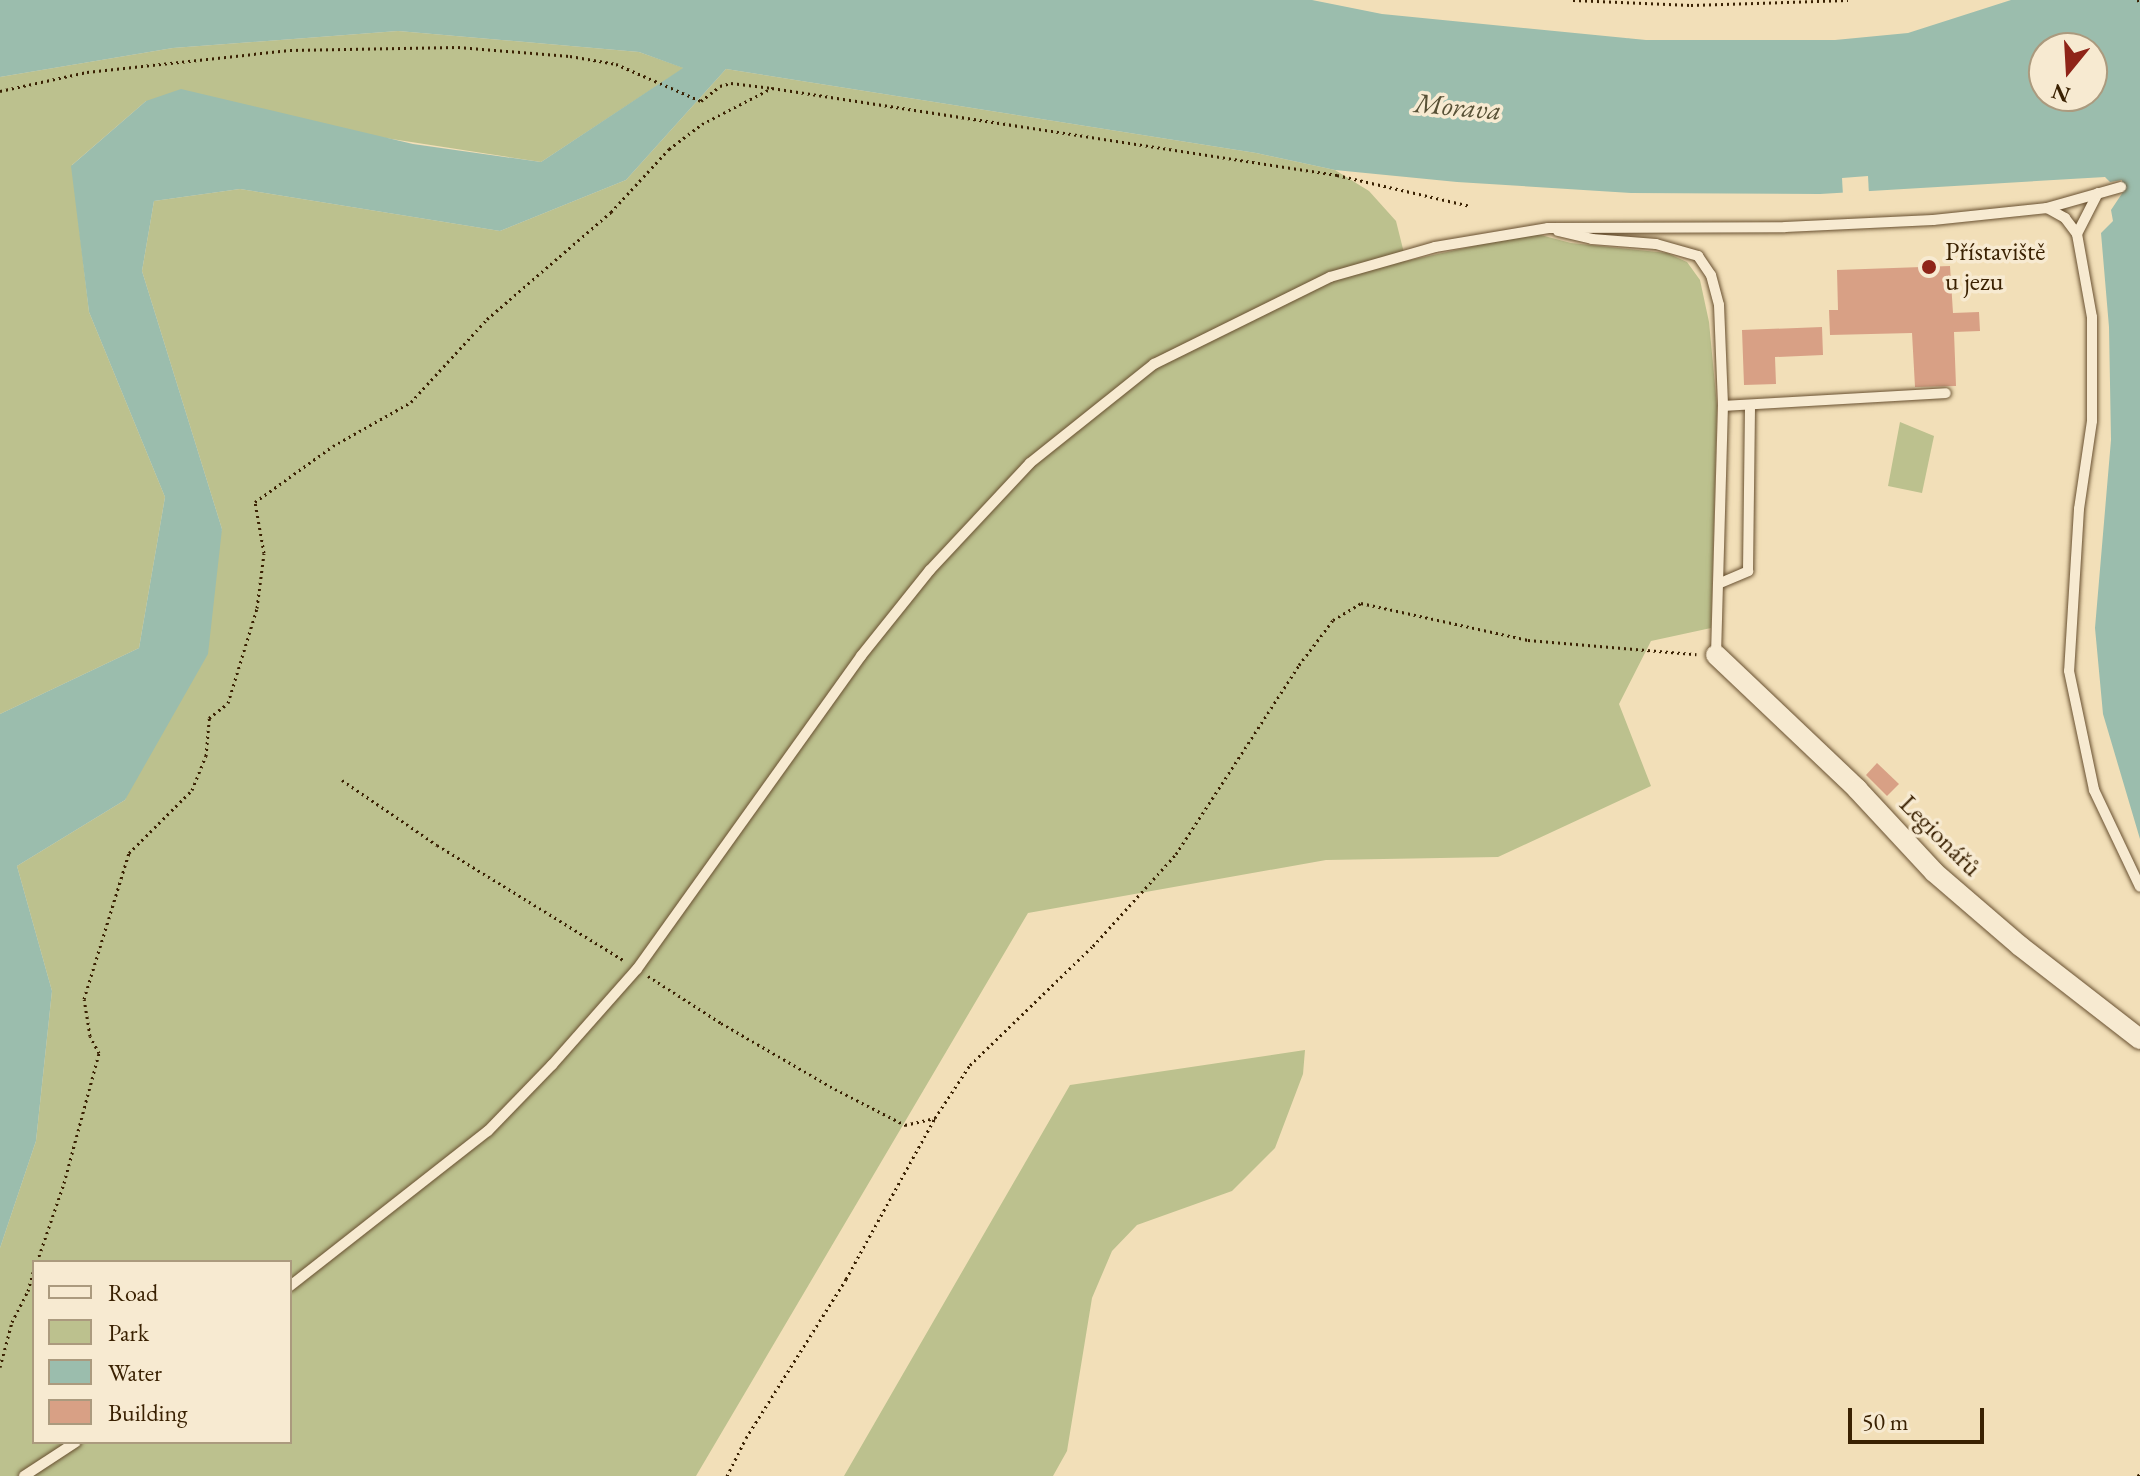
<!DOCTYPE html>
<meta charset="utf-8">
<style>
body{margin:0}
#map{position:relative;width:2140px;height:1476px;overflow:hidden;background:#f2dfb8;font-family:"EB Garamond",serif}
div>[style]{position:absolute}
.green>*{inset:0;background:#bcc18e}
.water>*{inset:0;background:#9bbdad}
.pier>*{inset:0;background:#f2dfb8}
.building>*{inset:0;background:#d8a085}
.path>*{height:3px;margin-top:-1.5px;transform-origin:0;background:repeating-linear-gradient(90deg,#3a2102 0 2px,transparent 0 6px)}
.roads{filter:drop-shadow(0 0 2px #685030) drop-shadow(0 0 2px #685030)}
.service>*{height:10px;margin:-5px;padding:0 5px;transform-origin:5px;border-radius:5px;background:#f7ead1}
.minor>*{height:20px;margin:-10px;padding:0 10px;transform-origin:10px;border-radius:10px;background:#f7ead1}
.dots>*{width:22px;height:22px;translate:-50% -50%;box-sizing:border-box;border:4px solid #f7ead1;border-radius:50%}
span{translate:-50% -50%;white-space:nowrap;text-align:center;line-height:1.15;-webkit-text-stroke:7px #f7ead1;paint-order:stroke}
.poi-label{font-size:26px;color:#3a2102}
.left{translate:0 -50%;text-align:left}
.street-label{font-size:26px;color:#3a2102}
.water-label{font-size:28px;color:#575035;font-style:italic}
.legend{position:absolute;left:32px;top:1260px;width:260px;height:184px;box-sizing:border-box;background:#f7ead1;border:2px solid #ab9a7e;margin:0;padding:10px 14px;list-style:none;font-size:24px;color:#3a2102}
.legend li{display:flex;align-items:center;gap:16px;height:40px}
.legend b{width:40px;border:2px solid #ab9a7e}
.north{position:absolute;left:2028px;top:32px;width:80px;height:80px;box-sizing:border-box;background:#f7ead1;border:2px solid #ab9a7e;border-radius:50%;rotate:198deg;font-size:22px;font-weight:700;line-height:32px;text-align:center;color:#3a2102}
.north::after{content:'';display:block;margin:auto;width:28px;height:36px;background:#8f2418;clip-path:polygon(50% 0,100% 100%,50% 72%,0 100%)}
.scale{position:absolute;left:1848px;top:1408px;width:136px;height:36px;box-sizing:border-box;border:4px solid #3a2102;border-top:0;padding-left:10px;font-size:24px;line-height:28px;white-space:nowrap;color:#3a2102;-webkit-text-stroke:6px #f7ead1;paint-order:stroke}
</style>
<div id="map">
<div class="green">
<div style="clip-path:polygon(398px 31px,639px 52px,684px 68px,541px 162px,146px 101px,72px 165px,89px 312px,165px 497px,139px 648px,0 714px,0 77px,173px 48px)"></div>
<div style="clip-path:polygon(evenodd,726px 69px,1256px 153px,1335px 170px,1369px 191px,1396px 221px,1406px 261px,1533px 233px,1571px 243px,1667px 253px,1687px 262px,1700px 280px,1709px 322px,1717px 406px,1711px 628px,1651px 641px,1619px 704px,1651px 786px,1498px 857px,1326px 860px,1028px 913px,696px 1476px,0 1476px,0 1248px,36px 1141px,52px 991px,17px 866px,125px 800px,222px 529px,142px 271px,154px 201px,240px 189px,500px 231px,626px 180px,726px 69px,34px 1262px,290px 1262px,290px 1442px,34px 1442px,34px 1262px)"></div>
<div style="clip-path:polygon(1900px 422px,1934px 436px,1922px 493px,1888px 486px)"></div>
<div style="clip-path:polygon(1305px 1050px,1303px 1074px,1275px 1148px,1232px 1191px,1137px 1225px,1112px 1251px,1092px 1298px,1067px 1451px,1053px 1476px,844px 1476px,1070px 1085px)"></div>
</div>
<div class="water">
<div style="clip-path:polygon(evenodd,0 0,1312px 0,1382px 14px,1646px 40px,1835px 40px,1908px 33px,2011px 0,2140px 0,2140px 839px,2103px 714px,2095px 628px,2111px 440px,2109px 327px,2101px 233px,2113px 221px,2111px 210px,2123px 192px,2122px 180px,2110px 182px,2105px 177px,1820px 194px,1631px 193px,1457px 182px,1335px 170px,1256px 153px,726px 69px,626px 180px,500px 231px,240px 189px,154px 201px,142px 271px,222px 529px,208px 654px,125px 800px,17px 866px,52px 991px,36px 1141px,0 1248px,0 714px,139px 648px,165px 497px,89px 312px,71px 166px,146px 101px,181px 89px,413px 144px,541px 162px,683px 68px,639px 52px,398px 31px,173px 48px,0 77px,0 0,2044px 48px,2092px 48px,2092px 96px,2044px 96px,2044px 48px)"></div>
</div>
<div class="pier">
<div style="clip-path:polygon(1868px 176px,1869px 195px,1843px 196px,1842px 178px)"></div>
</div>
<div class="building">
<div style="clip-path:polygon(1950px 266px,1953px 313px,1979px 312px,1980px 331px,1954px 332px,1956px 386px,1915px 387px,1912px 333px,1830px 335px,1829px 310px,1838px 310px,1837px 270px)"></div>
<div style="clip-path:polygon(1822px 327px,1823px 355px,1775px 357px,1776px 384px,1744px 385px,1742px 330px)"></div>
<div style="clip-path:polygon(1877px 763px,1899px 784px,1887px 796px,1866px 775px)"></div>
</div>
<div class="path">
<div style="left:1573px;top:0;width:118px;rotate:2.4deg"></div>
<div style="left:1691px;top:5px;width:157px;rotate:-1.8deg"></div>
<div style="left:2137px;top:0;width:3px;rotate:18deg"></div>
<div style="left:0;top:91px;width:89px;rotate:-12.3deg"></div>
<div style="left:87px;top:72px;width:204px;rotate:-6.2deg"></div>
<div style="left:290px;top:50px;width:168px;rotate:-1deg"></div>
<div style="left:458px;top:47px;width:112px;rotate:4.6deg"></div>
<div style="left:570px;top:56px;width:47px;rotate:9.9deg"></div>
<div style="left:616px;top:64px;width:93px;rotate:23.5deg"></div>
<div style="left:701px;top:101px;width:24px;rotate:-38deg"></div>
<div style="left:720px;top:86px;width:11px;rotate:-15deg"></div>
<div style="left:731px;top:83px;width:41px;rotate:7deg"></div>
<div style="left:772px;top:88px;width:572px;rotate:8.75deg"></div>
<div style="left:1337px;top:175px;width:137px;rotate:13.1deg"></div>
<div style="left:342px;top:780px;width:115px;rotate:34.4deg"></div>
<div style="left:437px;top:845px;width:221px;rotate:31.7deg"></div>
<div style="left:648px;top:976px;width:87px;rotate:32.8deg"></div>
<div style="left:721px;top:1023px;width:132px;rotate:30.1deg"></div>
<div style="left:835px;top:1089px;width:79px;rotate:27.2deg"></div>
<div style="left:905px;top:1125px;width:31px;rotate:-13deg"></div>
<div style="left:37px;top:1262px;width:83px;rotate:-71.1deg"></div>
<div style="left:64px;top:1183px;width:135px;rotate:-74.9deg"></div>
<div style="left:99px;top:1053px;width:19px;rotate:-118deg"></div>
<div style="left:90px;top:1036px;width:37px;rotate:-99deg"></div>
<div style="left:84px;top:999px;width:153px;rotate:-72.9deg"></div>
<div style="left:129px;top:853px;width:89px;rotate:-45deg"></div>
<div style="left:192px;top:790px;width:37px;rotate:-68deg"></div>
<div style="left:206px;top:756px;width:38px;rotate:-85deg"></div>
<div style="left:209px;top:718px;width:24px;rotate:-38deg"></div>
<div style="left:228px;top:703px;width:99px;rotate:-73deg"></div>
<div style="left:257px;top:608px;width:55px;rotate:-82.7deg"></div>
<div style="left:264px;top:553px;width:52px;rotate:-100deg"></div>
<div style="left:255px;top:502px;width:96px;rotate:-35.7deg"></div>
<div style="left:333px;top:446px;width:90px;rotate:-29.4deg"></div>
<div style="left:411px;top:402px;width:113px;rotate:-47.5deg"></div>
<div style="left:487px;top:319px;width:164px;rotate:-40.8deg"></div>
<div style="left:611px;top:212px;width:86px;rotate:-47.4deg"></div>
<div style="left:669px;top:149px;width:41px;rotate:-37.1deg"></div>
<div style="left:702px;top:124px;width:79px;rotate:-27.2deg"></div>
<div style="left:0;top:1367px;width:47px;rotate:-75.1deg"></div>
<div style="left:12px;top:1322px;width:35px;rotate:-63deg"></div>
<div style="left:28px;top:1291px;width:23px;rotate:-75deg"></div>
<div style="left:727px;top:1476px;width:42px;rotate:-63.4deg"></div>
<div style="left:746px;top:1438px;width:188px;rotate:-57.8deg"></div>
<div style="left:846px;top:1279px;width:184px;rotate:-61.1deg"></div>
<div style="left:935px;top:1118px;width:64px;rotate:-56.6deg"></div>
<div style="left:970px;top:1065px;width:171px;rotate:-44.1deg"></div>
<div style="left:1093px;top:946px;width:124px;rotate:-47.9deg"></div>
<div style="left:1176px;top:854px;width:225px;rotate:-56.9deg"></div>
<div style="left:1299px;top:665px;width:56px;rotate:-52.9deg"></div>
<div style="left:1333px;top:620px;width:33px;rotate:-31deg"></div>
<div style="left:1361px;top:603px;width:171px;rotate:12.5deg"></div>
<div style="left:1528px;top:640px;width:169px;rotate:4.8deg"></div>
<div style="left:2138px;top:1476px;width:4px;rotate:-56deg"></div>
</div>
<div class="roads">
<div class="service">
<div style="left:2047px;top:208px;width:21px;rotate:29deg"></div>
<div style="left:2065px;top:218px;width:20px;rotate:53deg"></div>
<div style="left:2077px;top:234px;width:84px;rotate:79.8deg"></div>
<div style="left:2092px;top:317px;width:104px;rotate:90deg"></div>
<div style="left:2092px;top:421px;width:89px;rotate:98.4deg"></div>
<div style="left:2079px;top:509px;width:162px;rotate:93.5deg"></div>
<div style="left:2069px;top:671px;width:122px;rotate:78.1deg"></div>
<div style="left:2094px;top:790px;width:107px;rotate:64.6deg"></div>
<div style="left:1558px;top:231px;width:35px;rotate:13deg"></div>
<div style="left:1592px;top:239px;width:64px;rotate:4.5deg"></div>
<div style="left:1656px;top:244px;width:44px;rotate:15.9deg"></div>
<div style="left:1698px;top:256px;width:23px;rotate:56deg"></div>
<div style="left:1711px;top:275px;width:31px;rotate:75deg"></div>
<div style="left:1719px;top:305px;width:101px;rotate:87.7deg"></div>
<div style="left:2077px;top:234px;width:46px;rotate:-62.9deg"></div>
<div style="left:1718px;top:584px;width:33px;rotate:-23deg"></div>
<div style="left:1748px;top:571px;width:166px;rotate:-89.3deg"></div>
<div style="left:1716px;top:655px;width:249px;rotate:-88.4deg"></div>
<div style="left:1723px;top:406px;width:223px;rotate:-3.3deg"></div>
<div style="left:290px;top:1286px;width:251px;rotate:-38.1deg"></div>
<div style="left:488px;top:1131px;width:92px;rotate:-45.9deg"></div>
<div style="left:552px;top:1065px;width:128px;rotate:-48.5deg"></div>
<div style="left:637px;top:969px;width:385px;rotate:-54.4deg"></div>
<div style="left:861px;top:656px;width:110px;rotate:-51.3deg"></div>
<div style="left:930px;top:570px;width:146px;rotate:-46.9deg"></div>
<div style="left:1030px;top:463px;width:159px;rotate:-38.6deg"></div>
<div style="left:1154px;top:364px;width:196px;rotate:-26.3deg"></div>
<div style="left:1330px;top:277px;width:109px;rotate:-15.9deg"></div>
<div style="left:1435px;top:247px;width:115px;rotate:-9.5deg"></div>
<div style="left:1548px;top:228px;width:237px;rotate:-0.2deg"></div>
<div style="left:1785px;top:227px;width:148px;rotate:-2.7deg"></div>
<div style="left:1933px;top:220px;width:115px;rotate:-6deg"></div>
<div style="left:2047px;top:208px;width:77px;rotate:-15.8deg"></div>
<div style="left:24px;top:1476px;width:62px;rotate:-33.2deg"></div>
</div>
<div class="minor">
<div style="left:1716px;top:655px;width:195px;rotate:43.5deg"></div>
<div style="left:1857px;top:789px;width:113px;rotate:47.1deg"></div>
<div style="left:1934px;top:872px;width:113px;rotate:40.7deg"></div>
<div style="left:2020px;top:946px;width:152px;rotate:37.8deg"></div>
</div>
</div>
<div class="dots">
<div style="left:1929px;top:267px;background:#8f2418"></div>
</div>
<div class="poi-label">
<span class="left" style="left:1945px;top:267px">Přístaviště<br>u jezu</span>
</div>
<div class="street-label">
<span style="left:1940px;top:836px;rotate:45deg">Legionářů</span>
</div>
<div class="water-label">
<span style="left:1458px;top:106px;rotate:5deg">Morava</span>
</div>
<ul class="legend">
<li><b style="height:10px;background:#f7ead1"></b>Road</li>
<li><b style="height:22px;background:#bcc18e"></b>Park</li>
<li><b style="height:22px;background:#9bbdad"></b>Water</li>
<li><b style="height:22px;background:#d8a085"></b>Building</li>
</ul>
<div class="north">N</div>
<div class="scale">50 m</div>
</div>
